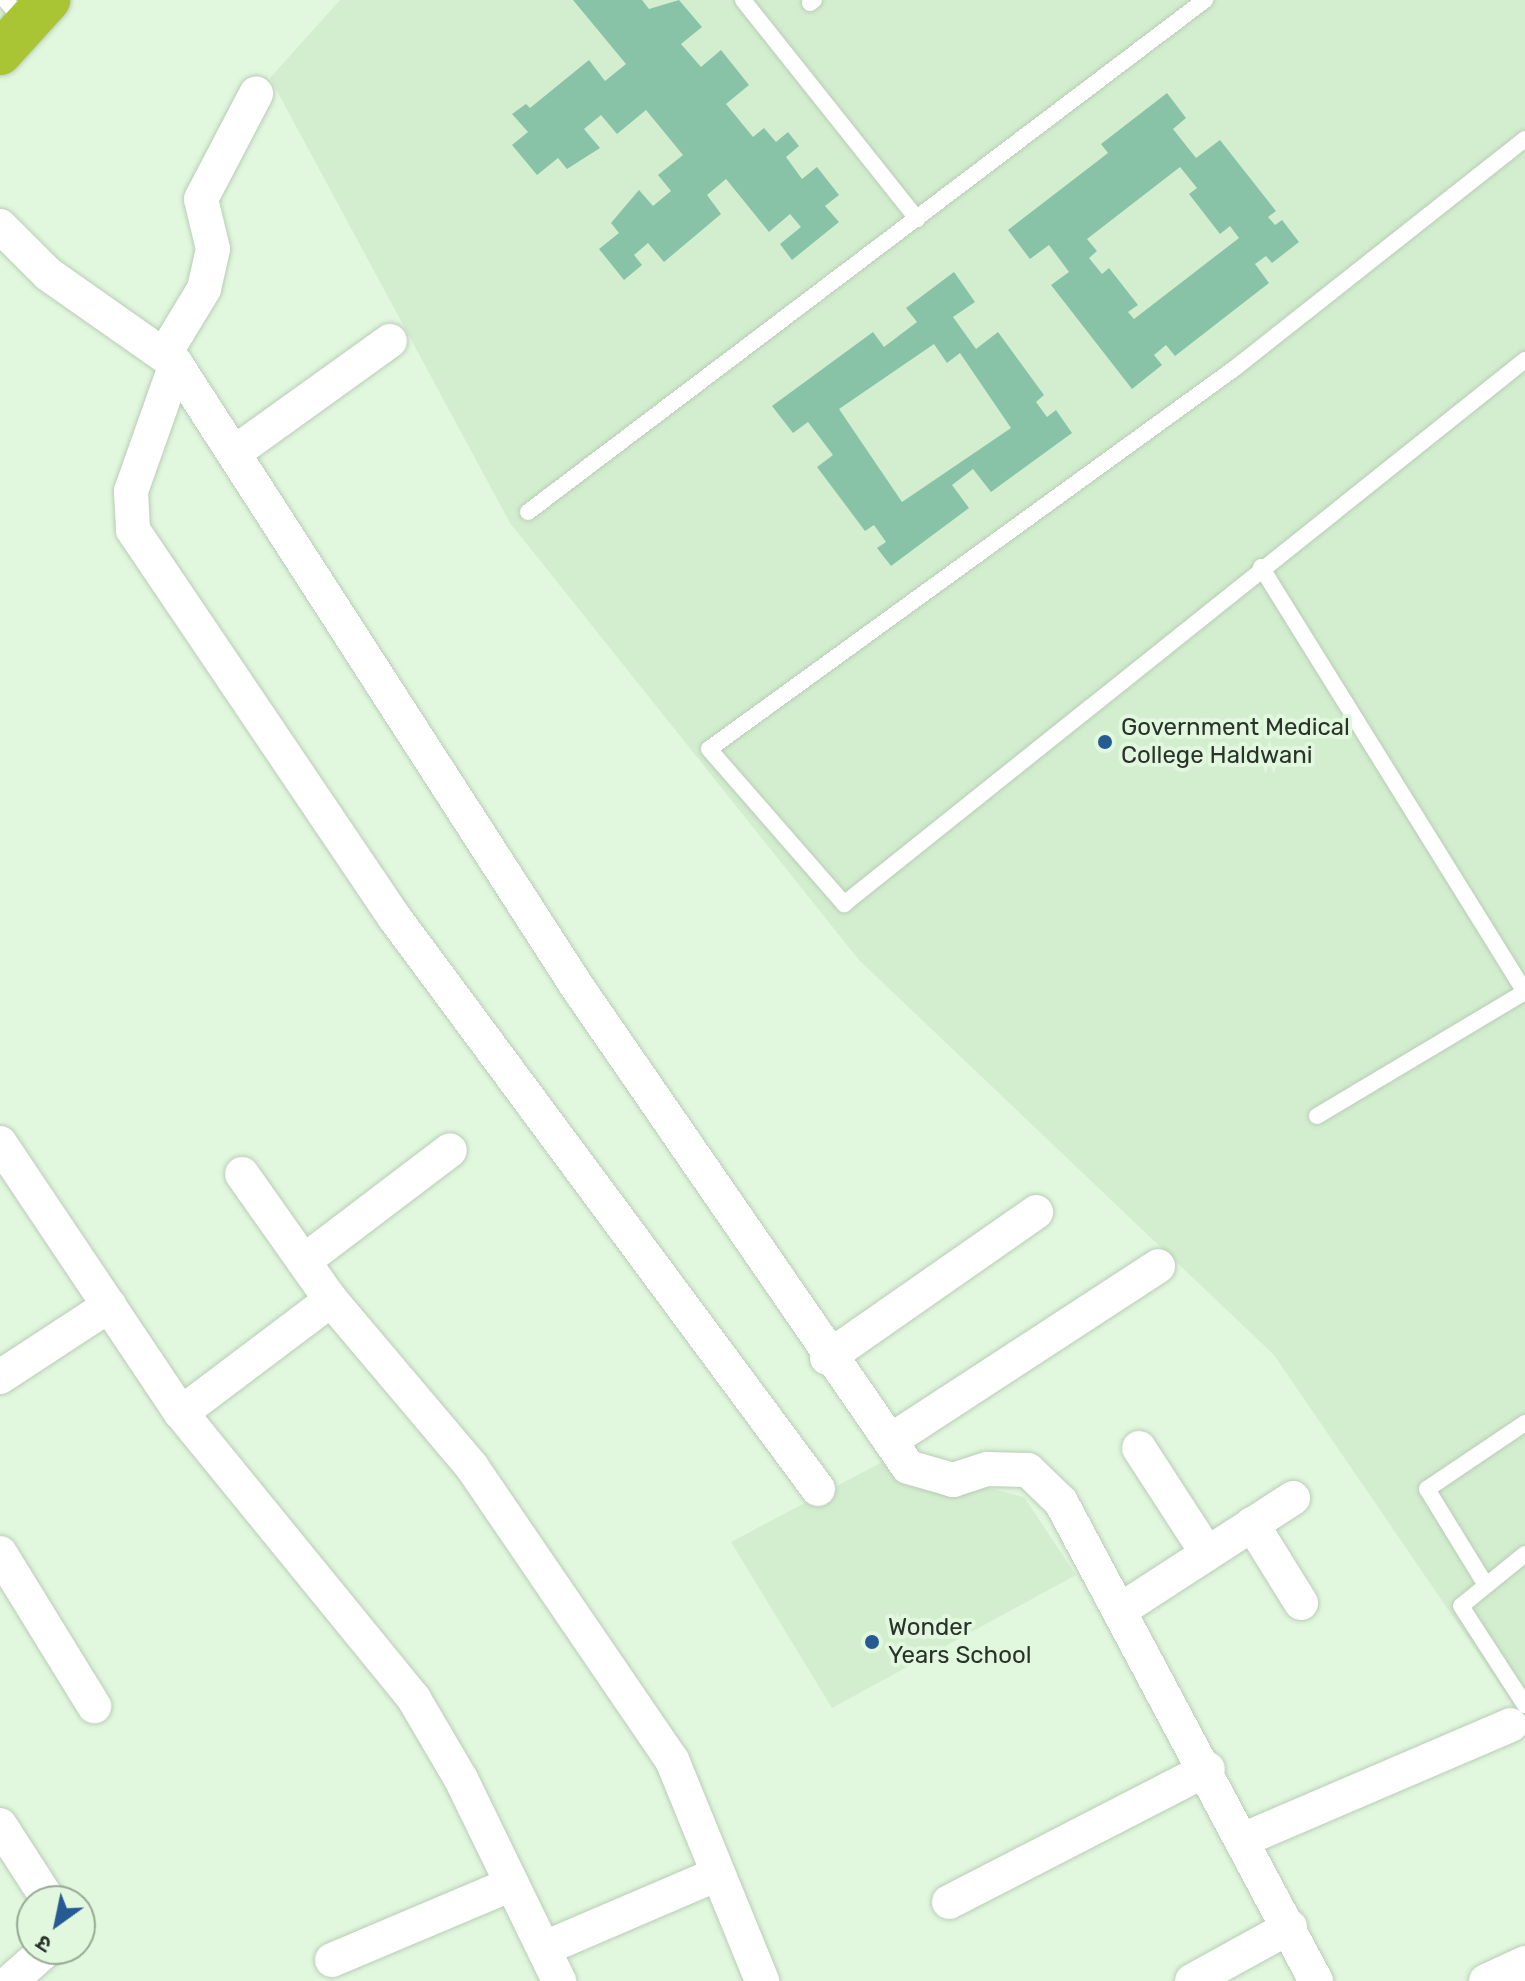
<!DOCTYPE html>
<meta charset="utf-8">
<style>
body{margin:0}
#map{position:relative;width:1525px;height:1981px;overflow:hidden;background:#e1f7de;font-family:Rubik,"Noto Sans Devanagari",sans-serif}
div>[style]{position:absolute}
.built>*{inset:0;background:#d3eecf}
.building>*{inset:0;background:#88c3a8}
.roads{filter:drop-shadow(0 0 2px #b8cdb5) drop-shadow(0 0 2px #b8cdb5)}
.lane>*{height:16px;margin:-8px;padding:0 8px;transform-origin:8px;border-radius:8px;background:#fff}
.street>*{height:34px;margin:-17px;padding:0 17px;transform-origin:17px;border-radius:17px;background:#fff}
.highway>*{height:44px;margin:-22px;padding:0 22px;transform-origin:22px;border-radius:22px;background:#aac533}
.dots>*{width:22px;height:22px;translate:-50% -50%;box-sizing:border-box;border:4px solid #e1f7de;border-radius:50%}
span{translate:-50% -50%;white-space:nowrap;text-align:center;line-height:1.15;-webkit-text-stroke:8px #e1f7de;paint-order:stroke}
.poi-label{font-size:24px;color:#2a3329}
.left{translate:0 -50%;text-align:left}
.north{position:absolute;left:16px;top:1885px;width:80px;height:80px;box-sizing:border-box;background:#e1f7de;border:2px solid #98a996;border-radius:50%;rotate:213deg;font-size:22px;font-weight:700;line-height:32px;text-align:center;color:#2a3329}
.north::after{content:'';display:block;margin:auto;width:28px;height:36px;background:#265a93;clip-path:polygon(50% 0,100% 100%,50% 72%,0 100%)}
</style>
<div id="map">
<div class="built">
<div style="clip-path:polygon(340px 0,1525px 0,1525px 1722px,1274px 1355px,859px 960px,510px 523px,270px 78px)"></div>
<div style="clip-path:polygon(884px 1461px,1024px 1497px,1076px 1575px,832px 1708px,731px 1542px)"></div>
</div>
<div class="building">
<div style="clip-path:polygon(573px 0,642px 0,649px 9px,679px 0,702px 27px,681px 44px,701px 67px,721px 50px,749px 85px,726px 104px,753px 137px,764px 128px,776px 142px,788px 132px,799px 146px,786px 157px,802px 179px,817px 167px,839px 195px,825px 206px,839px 222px,792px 260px,780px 244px,801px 227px,790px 214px,769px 232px,726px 179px,707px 195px,721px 214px,664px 262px,648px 243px,634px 255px,642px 265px,624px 280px,599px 249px,619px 233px,611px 223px,639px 190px,653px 206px,671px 191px,658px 175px,683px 155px,646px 110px,617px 134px,601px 115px,584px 129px,600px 148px,567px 169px,558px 158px,537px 175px,512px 145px,528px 132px,512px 114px,526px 104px,530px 108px,589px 60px,605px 81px,626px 64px)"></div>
<div style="clip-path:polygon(evenodd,1167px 93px,1186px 118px,1173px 129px,1196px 158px,1220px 140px,1276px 211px,1268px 217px,1275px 225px,1282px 220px,1299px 242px,1272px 263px,1266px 256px,1255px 264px,1269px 283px,1175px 356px,1166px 345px,1154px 355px,1162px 365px,1132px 389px,1051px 285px,1069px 272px,1049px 245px,1030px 259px,1008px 230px,1108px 153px,1101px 144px,1167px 93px,1180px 167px,1197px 188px,1189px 194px,1220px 234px,1230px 226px,1239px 238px,1134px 319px,1128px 312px,1138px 305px,1109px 268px,1102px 274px,1089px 258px,1097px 251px,1087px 239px,1180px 167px)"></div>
<div style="clip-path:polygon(evenodd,954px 272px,975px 302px,953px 317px,976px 349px,998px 332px,1044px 395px,1036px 402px,1047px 417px,1056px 410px,1072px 433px,991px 492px,973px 469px,952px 485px,969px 508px,891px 566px,877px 548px,886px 542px,874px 525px,865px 531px,817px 467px,833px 455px,808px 422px,793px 433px,772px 406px,873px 332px,884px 347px,917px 322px,906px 308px,954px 272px,934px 344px,947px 363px,960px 353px,1011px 428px,902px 502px,839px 409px,934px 344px)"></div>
</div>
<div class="roads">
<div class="lane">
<div style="left:5px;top:0;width:30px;rotate:48deg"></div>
<div style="left:743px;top:0;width:280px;rotate:51.5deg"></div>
<div style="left:810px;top:3px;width:5px;rotate:-37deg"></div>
<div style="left:1525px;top:139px;width:370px;rotate:141.7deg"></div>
<div style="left:1235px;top:368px;width:649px;rotate:144.08deg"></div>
<div style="left:709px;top:749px;width:206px;rotate:48.9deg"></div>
<div style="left:844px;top:904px;width:872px;rotate:-38.62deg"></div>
<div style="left:528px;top:512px;width:849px;rotate:-37.1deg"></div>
<div style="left:1261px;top:567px;width:500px;rotate:58.15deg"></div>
<div style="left:1317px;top:1116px;width:242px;rotate:-30.8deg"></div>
<div style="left:1525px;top:1554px;width:82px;rotate:140.9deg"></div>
<div style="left:1461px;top:1606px;width:118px;rotate:57.1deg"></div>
<div style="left:1484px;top:1582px;width:109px;rotate:-121.5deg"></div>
<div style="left:1427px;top:1489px;width:118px;rotate:-34deg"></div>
</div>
<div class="street">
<div style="left:0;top:226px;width:68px;rotate:45deg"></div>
<div style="left:48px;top:274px;width:156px;rotate:35.1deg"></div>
<div style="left:176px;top:364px;width:739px;rotate:57.21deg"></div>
<div style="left:576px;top:985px;width:585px;rotate:55.44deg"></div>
<div style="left:908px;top:1467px;width:47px;rotate:16.1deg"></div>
<div style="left:953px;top:1480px;width:36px;rotate:-18deg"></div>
<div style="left:987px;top:1469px;width:41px;rotate:1.4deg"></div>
<div style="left:1028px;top:1470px;width:46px;rotate:44.1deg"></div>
<div style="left:1061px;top:1502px;width:543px;rotate:61.97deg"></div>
<div style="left:164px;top:355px;width:77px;rotate:-58.8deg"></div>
<div style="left:204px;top:289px;width:41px;rotate:-77.3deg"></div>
<div style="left:213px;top:249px;width:51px;rotate:-103.5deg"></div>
<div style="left:201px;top:199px;width:119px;rotate:-62.4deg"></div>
<div style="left:176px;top:364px;width:135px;rotate:109.5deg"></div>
<div style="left:131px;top:491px;width:39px;rotate:87deg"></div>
<div style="left:133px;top:530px;width:467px;rotate:56deg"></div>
<div style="left:394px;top:917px;width:712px;rotate:53.45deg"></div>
<div style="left:234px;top:453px;width:192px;rotate:-35.7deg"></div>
<div style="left:0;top:1143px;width:325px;rotate:56.2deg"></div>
<div style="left:181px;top:1413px;width:369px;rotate:50.8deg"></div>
<div style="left:414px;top:1699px;width:93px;rotate:59.6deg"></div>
<div style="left:461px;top:1779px;width:225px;rotate:64.1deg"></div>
<div style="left:242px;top:1174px;width:154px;rotate:54.8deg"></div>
<div style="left:331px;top:1300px;width:219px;rotate:49.8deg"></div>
<div style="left:472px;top:1467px;width:355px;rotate:55.7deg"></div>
<div style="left:672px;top:1760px;width:239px;rotate:67.8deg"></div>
<div style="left:304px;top:1261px;width:183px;rotate:-37.2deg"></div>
<div style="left:827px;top:1358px;width:255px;rotate:-34.9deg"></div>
<div style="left:0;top:1377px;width:131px;rotate:-33.2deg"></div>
<div style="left:181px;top:1413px;width:188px;rotate:-37deg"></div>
<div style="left:890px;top:1441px;width:320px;rotate:-33.1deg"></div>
<div style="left:1139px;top:1448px;width:125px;rotate:57.1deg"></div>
<div style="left:1252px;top:1524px;width:93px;rotate:58.2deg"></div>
<div style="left:0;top:1553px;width:180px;rotate:58.4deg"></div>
<div style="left:1122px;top:1609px;width:204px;rotate:-33deg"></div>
<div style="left:0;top:1825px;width:90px;rotate:57.2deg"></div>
<div style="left:1245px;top:1839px;width:289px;rotate:-23.2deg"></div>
<div style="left:949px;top:1902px;width:291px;rotate:-27.2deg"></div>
<div style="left:545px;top:1948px;width:185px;rotate:-23.2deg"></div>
<div style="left:332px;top:1960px;width:195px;rotate:-22.9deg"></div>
<div style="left:11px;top:1981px;width:48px;rotate:-41.6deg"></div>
<div style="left:1192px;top:1981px;width:112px;rotate:-28.9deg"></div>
<div style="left:1486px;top:1981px;width:43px;rotate:-24.8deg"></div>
</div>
<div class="highway">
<div style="left:0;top:53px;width:72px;rotate:-47.8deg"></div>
</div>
</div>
<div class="dots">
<div style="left:1105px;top:742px;background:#265a93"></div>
<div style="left:872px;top:1642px;background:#265a93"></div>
</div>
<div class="poi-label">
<span class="left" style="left:1121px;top:742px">Government Medical<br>College Haldwani</span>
<span class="left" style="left:888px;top:1642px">Wonder<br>Years School</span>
</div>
<div class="north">उ</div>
</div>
